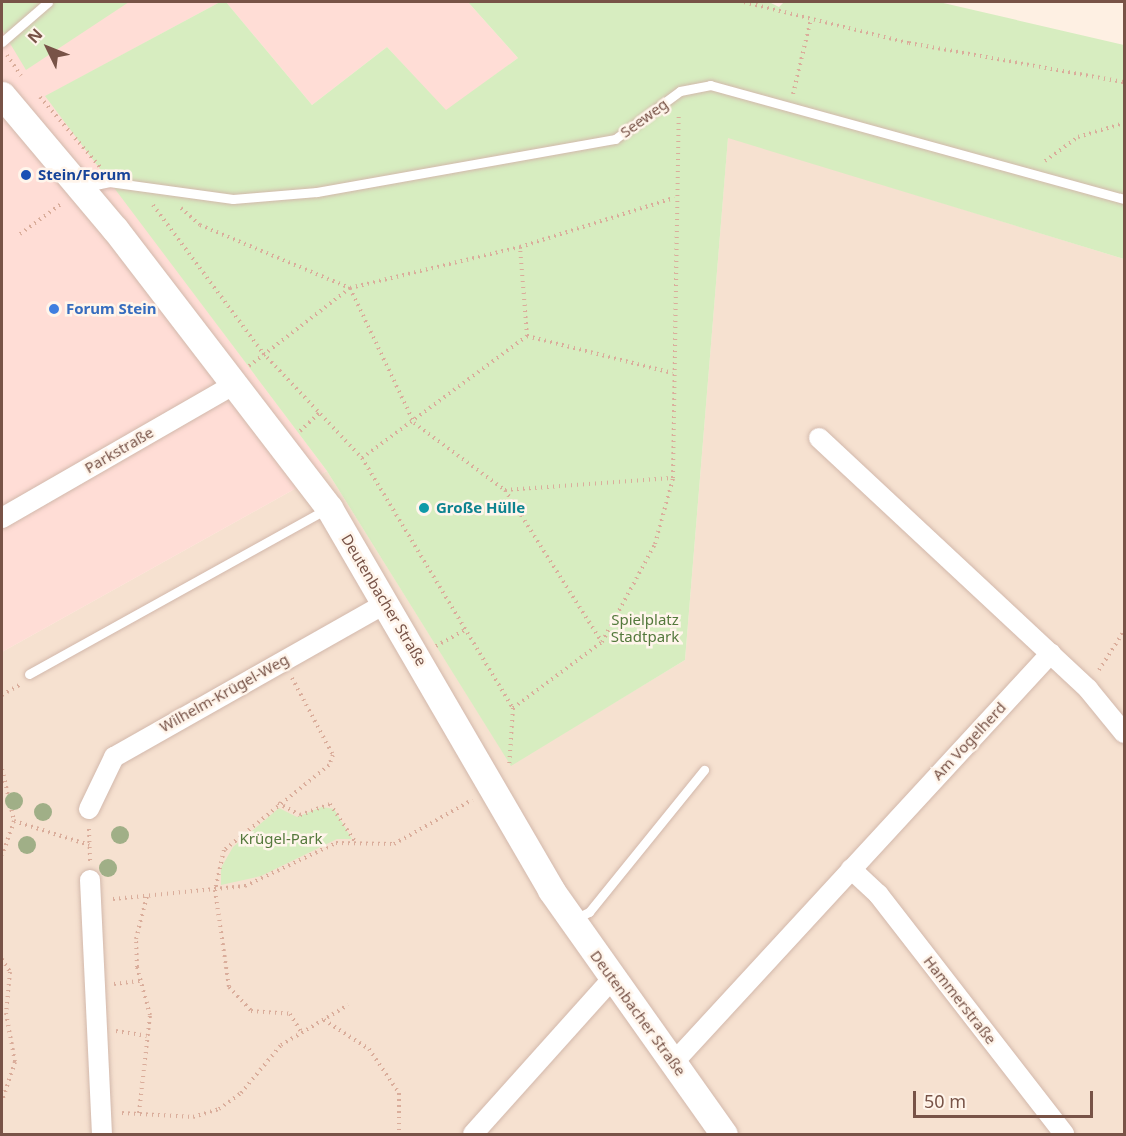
<!DOCTYPE html>
<meta charset="utf-8">
<style>
body{margin:0}
#map{position:relative;width:1126px;height:1136px;overflow:hidden;background:#fef0e3;font-family:"Noto Sans",sans-serif}
div>[style]{position:absolute}
.residential>*{inset:0;background:#f6e1d0}
.commercial>*{inset:0;background:#ffddd6}
.green>*{inset:0;background:#d7edc0}
.path>*{height:4px;margin-top:-2px;transform-origin:0;background:repeating-linear-gradient(90deg,#daad9b 0 1.5px,transparent 0 6px)}
.roads{filter:drop-shadow(0 0 2px #d2b8ab) drop-shadow(0 0 2px #d2b8ab)}
.lane>*{height:9px;margin:-4.5px;padding:0 4.5px;transform-origin:4.5px;border-radius:4.5px;background:#fff}
.street>*{height:20px;margin:-10px;padding:0 10px;transform-origin:10px;border-radius:10px;background:#fff}
.secondary>*{height:27px;margin:-13.5px;padding:0 13.5px;transform-origin:13.5px;border-radius:13.5px;background:#fff}
.trees>*{width:18px;height:18px;margin:-9px;border-radius:50%;background:#a0af87}
.dots>*{width:16px;height:16px;translate:-50% -50%;box-sizing:border-box;border:3px solid #fff5eb;border-radius:50%}
span{translate:-50% -50%;white-space:nowrap;text-align:center;line-height:1.15;-webkit-text-stroke:5px #fff5eb;paint-order:stroke}
.street-label{font-size:15px;color:#785347}
.transit-label{font-size:15px;color:#164399;font-weight:700}
.left{translate:0 -50%;text-align:left}
.shop-label{font-size:15px;color:#366cbe;font-weight:700}
.culture-label{font-size:15px;color:#0d838f;font-weight:700}
.park-label{font-size:15px;color:#54793c}
.frame{position:absolute;inset:0;border:3px solid #785347;pointer-events:none}
.north{position:absolute;left:18px;top:18px;width:60px;height:60px;-webkit-text-stroke:4px #fff5eb;paint-order:stroke;rotate:313deg;font-size:16px;font-weight:700;line-height:24px;text-align:center;color:#785347}
.north::after{content:'';display:block;margin:auto;width:21px;height:27px;background:#785347;clip-path:polygon(50% 0,100% 100%,50% 72%,0 100%)}
.scale{position:absolute;left:913px;top:1091px;width:180px;height:27px;box-sizing:border-box;border:3px solid #785347;border-top:0;padding-left:8px;font-size:18px;line-height:21px;white-space:nowrap;color:#785347;-webkit-text-stroke:4px #fff5eb;paint-order:stroke}
</style>
<div id="map">
<div class="residential">
<div style="clip-path:polygon(728px 137px,1124px 259px,1124px 1134px,2px 1134px,2px 652px,327px 471px,511px 765px,685px 660px)"></div>
</div>
<div class="commercial">
<div style="clip-path:polygon(2px 2px,220px 2px,46px 96px,327px 471px,2px 652px)"></div>
<div style="clip-path:polygon(226px 2px,468px 2px,518px 58px,446px 111px,387px 47px,312px 105px)"></div>
</div>
<div class="green">
<div style="clip-path:polygon(2px 2px,129px 2px,26px 70px,2px 30px)"></div>
<div style="clip-path:polygon(220px 2px,226px 2px,312px 105px,387px 47px,446px 110px,518px 58px,468px 2px,769px 2px,779px 7px,784px 2px,939px 2px,1124px 45px,1124px 259px,728px 138px,685px 660px,511px 766px,327px 471px,45px 96px)"></div>
<div style="clip-path:polygon(322px 807px,334px 809px,352px 839px,337px 839px,261px 876px,221px 885px,221px 868px,233px 847px,279px 808px,297px 817px)"></div>
</div>
<div class="path">
<div style="left:744px;top:2px;width:170px;rotate:14deg"></div>
<div style="left:909px;top:43px;width:219px;rotate:10.3deg"></div>
<div style="left:7px;top:55px;width:25px;rotate:56deg"></div>
<div style="left:793px;top:94px;width:77px;rotate:-76.5deg"></div>
<div style="left:40px;top:97px;width:92px;rotate:49.4deg"></div>
<div style="left:1045px;top:161px;width:41px;rotate:-36deg"></div>
<div style="left:1078px;top:137px;width:48px;rotate:-16.9deg"></div>
<div style="left:153px;top:205px;width:184px;rotate:53.4deg"></div>
<div style="left:263px;top:353px;width:144px;rotate:46.7deg"></div>
<div style="left:362px;top:458px;width:292px;rotate:58.9deg"></div>
<div style="left:513px;top:708px;width:59px;rotate:93.9deg"></div>
<div style="left:181px;top:208px;width:25px;rotate:42deg"></div>
<div style="left:200px;top:225px;width:163px;rotate:22.8deg"></div>
<div style="left:350px;top:288px;width:149px;rotate:64.6deg"></div>
<div style="left:414px;top:423px;width:113px;rotate:36.4deg"></div>
<div style="left:505px;top:490px;width:180px;rotate:57.5deg"></div>
<div style="left:20px;top:234px;width:51px;rotate:-36.2deg"></div>
<div style="left:527px;top:336px;width:150px;rotate:14.3deg"></div>
<div style="left:249px;top:366px;width:128px;rotate:-37.7deg"></div>
<div style="left:350px;top:288px;width:175px;rotate:-13.6deg"></div>
<div style="left:520px;top:247px;width:162px;rotate:-17.7deg"></div>
<div style="left:300px;top:431px;width:26px;rotate:-43deg"></div>
<div style="left:362px;top:458px;width:205px;rotate:-36.5deg"></div>
<div style="left:527px;top:336px;width:89px;rotate:-94.5deg"></div>
<div style="left:505px;top:490px;width:168px;rotate:-4.1deg"></div>
<div style="left:436px;top:646px;width:35px;rotate:-29deg"></div>
<div style="left:1099px;top:670px;width:46px;rotate:-57.3deg"></div>
<div style="left:292px;top:678px;width:87px;rotate:62deg"></div>
<div style="left:333px;top:755px;width:11px;rotate:112deg"></div>
<div style="left:329px;top:765px;width:135px;rotate:141deg"></div>
<div style="left:224px;top:850px;width:41px;rotate:102.7deg"></div>
<div style="left:215px;top:890px;width:98px;rotate:81.8deg"></div>
<div style="left:229px;top:987px;width:33px;rotate:47deg"></div>
<div style="left:251px;top:1011px;width:39px;rotate:4deg"></div>
<div style="left:290px;top:1014px;width:22px;rotate:58deg"></div>
<div style="left:2px;top:695px;width:20px;rotate:-30deg"></div>
<div style="left:513px;top:708px;width:111px;rotate:-36.6deg"></div>
<div style="left:602px;top:642px;width:111px;rotate:-61.6deg"></div>
<div style="left:655px;top:544px;width:68px;rotate:-74.7deg"></div>
<div style="left:673px;top:478px;width:365px;rotate:-89.1deg"></div>
<div style="left:2px;top:769px;width:53px;rotate:77deg"></div>
<div style="left:14px;top:821px;width:36px;rotate:109deg"></div>
<div style="left:278px;top:803px;width:25px;rotate:29deg"></div>
<div style="left:300px;top:815px;width:32px;rotate:-20deg"></div>
<div style="left:330px;top:804px;width:47px;rotate:56.3deg"></div>
<div style="left:14px;top:821px;width:79px;rotate:17.7deg"></div>
<div style="left:89px;top:829px;width:32px;rotate:88deg"></div>
<div style="left:113px;top:899px;width:133px;rotate:-5.6deg"></div>
<div style="left:245px;top:886px;width:101px;rotate:-25.3deg"></div>
<div style="left:336px;top:843px;width:58px;rotate:1deg"></div>
<div style="left:394px;top:844px;width:90px;rotate:-29.4deg"></div>
<div style="left:2px;top:959px;width:15px;rotate:58deg"></div>
<div style="left:10px;top:972px;width:41px;rotate:95.6deg"></div>
<div style="left:6px;top:1013px;width:50px;rotate:79.6deg"></div>
<div style="left:15px;top:1062px;width:41px;rotate:108.4deg"></div>
<div style="left:114px;top:984px;width:26px;rotate:-7deg"></div>
<div style="left:324px;top:1020px;width:54px;rotate:32.8deg"></div>
<div style="left:369px;top:1049px;width:53px;rotate:55.7deg"></div>
<div style="left:399px;top:1093px;width:41px;rotate:90deg"></div>
<div style="left:116px;top:1031px;width:31px;rotate:9deg"></div>
<div style="left:122px;top:1113px;width:71px;rotate:3.2deg"></div>
<div style="left:193px;top:1117px;width:27px;rotate:-17deg"></div>
<div style="left:219px;top:1109px;width:27px;rotate:-36deg"></div>
<div style="left:241px;top:1093px;width:62px;rotate:-50.2deg"></div>
<div style="left:281px;top:1045px;width:78px;rotate:-30.8deg"></div>
<div style="left:139px;top:1113px;width:99px;rotate:-83.6deg"></div>
<div style="left:150px;top:1015px;width:50px;rotate:-105.2deg"></div>
<div style="left:137px;top:967px;width:28px;rotate:-92deg"></div>
<div style="left:136px;top:939px;width:44px;rotate:-75.7deg"></div>
</div>
<div class="roads">
<div class="lane">
<div style="left:2px;top:42px;width:61px;rotate:-41deg"></div>
<div style="left:86px;top:187px;width:24px;rotate:-12deg"></div>
<div style="left:109px;top:182px;width:125px;rotate:7.8deg"></div>
<div style="left:233px;top:199px;width:84px;rotate:-4.8deg"></div>
<div style="left:317px;top:192px;width:303px;rotate:-10.1deg"></div>
<div style="left:615px;top:139px;width:81px;rotate:-36.4deg"></div>
<div style="left:680px;top:91px;width:31px;rotate:-11deg"></div>
<div style="left:710px;top:85px;width:429px;rotate:15.4deg"></div>
<div style="left:29px;top:674px;width:341px;rotate:-29deg"></div>
<div style="left:575px;top:919px;width:16px;rotate:-27deg"></div>
<div style="left:589px;top:912px;width:183px;rotate:-51deg"></div>
</div>
<div class="street">
<div style="left:819px;top:438px;width:368px;rotate:43deg"></div>
<div style="left:1088px;top:689px;width:57px;rotate:50.7deg"></div>
<div style="left:2px;top:518px;width:271px;rotate:-29.9deg"></div>
<div style="left:89px;top:809px;width:58px;rotate:-64.3deg"></div>
<div style="left:114px;top:757px;width:313px;rotate:-29.5deg"></div>
<div style="left:851px;top:869px;width:37px;rotate:43deg"></div>
<div style="left:878px;top:894px;width:304px;rotate:52.2deg"></div>
<div style="left:90px;top:880px;width:254px;rotate:87.3deg"></div>
<div style="left:674px;top:1062px;width:556px;rotate:-47.33deg"></div>
<div style="left:473px;top:1134px;width:208px;rotate:-48.1deg"></div>
</div>
<div class="secondary">
<div style="left:2px;top:95px;width:175px;rotate:49.9deg"></div>
<div style="left:115px;top:229px;width:352px;rotate:52.5deg"></div>
<div style="left:329px;top:508px;width:442px;rotate:59.8deg"></div>
<div style="left:551px;top:890px;width:299px;rotate:54.7deg"></div>
</div>
</div>
<div class="trees">
<div style="left:14px;top:801px"></div>
<div style="left:43px;top:812px"></div>
<div style="left:120px;top:835px"></div>
<div style="left:27px;top:845px"></div>
<div style="left:108px;top:868px"></div>
</div>
<div class="dots">
<div style="left:26px;top:175px;background:#1a4fb4"></div>
<div style="left:54px;top:309px;background:#3f7fe0"></div>
<div style="left:424px;top:508px;background:#0f9aa8"></div>
</div>
<div class="street-label">
<span style="left:644px;top:118px;rotate:-36deg">Seeweg</span>
<span style="left:119px;top:450px;rotate:-30deg">Parkstraße</span>
<span style="left:384px;top:600px;rotate:59deg">Deutenbacher Straße</span>
<span style="left:224px;top:693px;rotate:-29deg">Wilhelm-Krügel-Weg</span>
<span style="left:969px;top:741px;rotate:-47deg">Am Vogelherd</span>
<span style="left:960px;top:1000px;rotate:52deg">Hammerstraße</span>
<span style="left:638px;top:1013px;rotate:54deg">Deutenbacher Straße</span>
</div>
<div class="transit-label">
<span class="left" style="left:38px;top:175px">Stein/Forum</span>
</div>
<div class="shop-label">
<span class="left" style="left:66px;top:309px">Forum Stein</span>
</div>
<div class="culture-label">
<span class="left" style="left:436px;top:508px">Große Hülle</span>
</div>
<div class="park-label">
<span style="left:645px;top:628px">Spielplatz<br>Stadtpark</span>
<span style="left:281px;top:839px">Krügel-Park</span>
</div>
<div class="frame"></div>
<div class="north">N</div>
<div class="scale">50 m</div>
</div>
